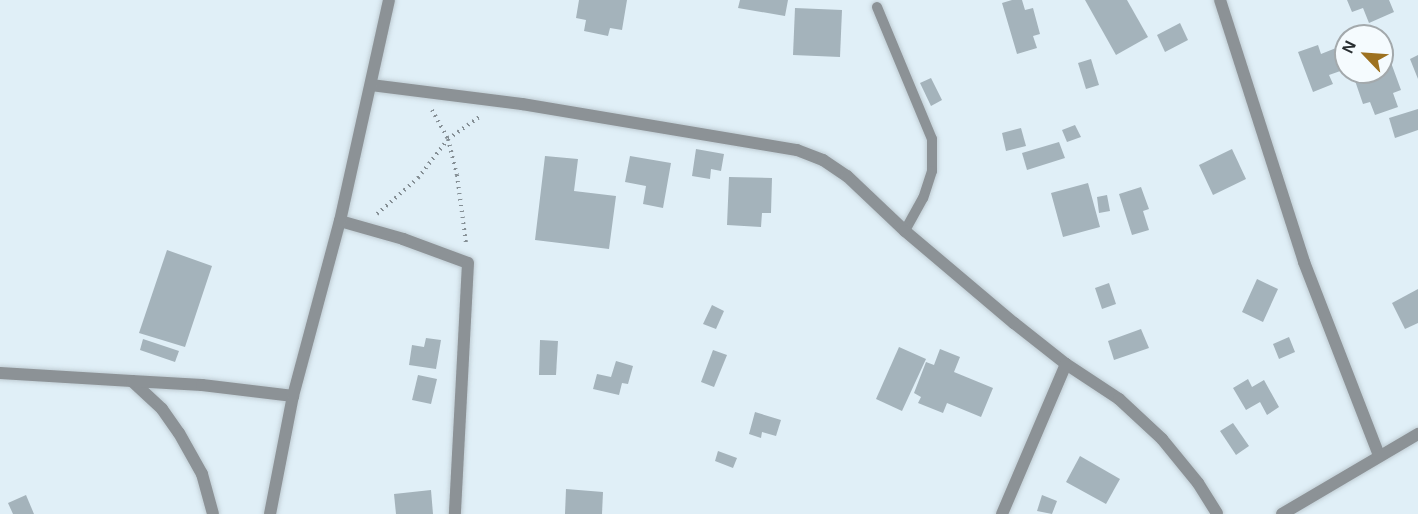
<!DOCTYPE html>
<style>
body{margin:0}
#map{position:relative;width:1418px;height:514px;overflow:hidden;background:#e0eff7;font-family:Arial,sans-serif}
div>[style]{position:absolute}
.building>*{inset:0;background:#a4b3bb}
.path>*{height:4px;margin-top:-2px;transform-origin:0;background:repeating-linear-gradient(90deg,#858f95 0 1.5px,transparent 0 6px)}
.roads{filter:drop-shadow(0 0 2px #bfccd3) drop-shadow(0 0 2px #bfccd3)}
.service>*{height:10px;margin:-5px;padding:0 5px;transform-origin:5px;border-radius:5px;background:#8c9296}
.minor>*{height:12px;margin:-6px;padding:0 6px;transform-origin:6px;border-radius:6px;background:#8c9296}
.tertiary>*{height:12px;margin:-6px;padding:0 6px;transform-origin:6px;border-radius:6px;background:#8c9296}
span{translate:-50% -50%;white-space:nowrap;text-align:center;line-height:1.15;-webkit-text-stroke:4.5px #f5fbfe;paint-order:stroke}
.north{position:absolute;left:1334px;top:24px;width:60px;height:60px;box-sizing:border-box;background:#f5fbfe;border:2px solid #a3a9ac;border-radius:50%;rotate:295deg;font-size:16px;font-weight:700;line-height:24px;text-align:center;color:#282e31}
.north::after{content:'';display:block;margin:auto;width:21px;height:27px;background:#9d7120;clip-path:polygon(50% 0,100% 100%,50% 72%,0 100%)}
</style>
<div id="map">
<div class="building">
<div style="clip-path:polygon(579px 0,627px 0,622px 30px,610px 28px,608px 36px,584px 31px,586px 20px,576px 18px)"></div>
<div style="clip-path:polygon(740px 0,788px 0,785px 16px,738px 8px)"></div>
<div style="clip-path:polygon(1012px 0,1022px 0,1025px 10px,1033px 8px,1040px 34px,1033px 36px,1037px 48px,1017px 54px,1002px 3px)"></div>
<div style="clip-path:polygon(1085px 0,1127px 0,1148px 37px,1116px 55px)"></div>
<div style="clip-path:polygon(1347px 0,1389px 0,1394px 12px,1369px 23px,1363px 8px,1352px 12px)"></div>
<div style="clip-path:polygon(795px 8px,842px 10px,840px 57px,793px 55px)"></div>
<div style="clip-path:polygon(1180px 23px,1188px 40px,1165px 52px,1157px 35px)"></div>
<div style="clip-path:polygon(1382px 38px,1401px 90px,1393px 93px,1398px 107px,1375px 115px,1370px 102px,1363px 104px,1352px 72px,1382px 72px)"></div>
<div style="clip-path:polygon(1346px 44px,1346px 69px,1329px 75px,1333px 84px,1313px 92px,1298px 52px,1318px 45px,1321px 54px)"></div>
<div style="clip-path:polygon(1418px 55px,1418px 79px,1410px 59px)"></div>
<div style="clip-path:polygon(1091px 59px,1099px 85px,1086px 89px,1078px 63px)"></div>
<div style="clip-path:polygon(931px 78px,942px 100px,931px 106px,920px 83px)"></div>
<div style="clip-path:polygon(1418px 109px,1418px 130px,1395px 138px,1389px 118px)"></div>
<div style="clip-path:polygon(1075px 125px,1081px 137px,1067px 142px,1062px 130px)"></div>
<div style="clip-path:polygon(1021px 128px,1026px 146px,1006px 151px,1002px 133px)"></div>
<div style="clip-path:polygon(1059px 142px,1065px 158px,1027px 170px,1022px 153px)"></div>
<div style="clip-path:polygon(696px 149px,724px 154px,721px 171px,711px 169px,710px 179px,692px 176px)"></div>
<div style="clip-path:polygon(1232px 149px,1246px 179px,1213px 195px,1199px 165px)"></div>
<div style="clip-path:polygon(545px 156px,578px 159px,574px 191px,616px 196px,609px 249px,535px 240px)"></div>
<div style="clip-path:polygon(630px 156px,671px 163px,663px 208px,643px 204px,646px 186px,625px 182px)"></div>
<div style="clip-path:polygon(729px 177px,772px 178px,771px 213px,762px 213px,761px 227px,727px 225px)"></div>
<div style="clip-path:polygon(1088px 183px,1100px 227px,1063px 237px,1051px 193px)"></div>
<div style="clip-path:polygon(1141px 187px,1149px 209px,1143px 211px,1149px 230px,1132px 235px,1119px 194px)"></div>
<div style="clip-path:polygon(1107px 195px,1110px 211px,1099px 213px,1097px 197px)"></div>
<div style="clip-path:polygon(167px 250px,212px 266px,185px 347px,139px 333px)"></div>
<div style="clip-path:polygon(1257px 279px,1278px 289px,1263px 322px,1242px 312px)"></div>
<div style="clip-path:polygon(1109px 283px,1116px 304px,1102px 309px,1095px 288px)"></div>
<div style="clip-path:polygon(1418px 289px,1418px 323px,1405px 329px,1392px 303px)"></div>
<div style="clip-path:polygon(712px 305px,724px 311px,716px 329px,703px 324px)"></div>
<div style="clip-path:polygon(1141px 329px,1149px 348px,1114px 360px,1108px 341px)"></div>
<div style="clip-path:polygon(1289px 337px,1295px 352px,1279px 359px,1273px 344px)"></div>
<div style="clip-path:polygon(426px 338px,441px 340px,436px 369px,409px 365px,412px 345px,424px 347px)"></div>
<div style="clip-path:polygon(143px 339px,179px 351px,175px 362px,140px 350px)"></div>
<div style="clip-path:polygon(540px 340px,558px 341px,556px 375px,539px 375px)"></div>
<div style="clip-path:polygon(899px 347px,926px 359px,902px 411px,876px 399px)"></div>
<div style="clip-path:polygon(940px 349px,960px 357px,954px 372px,993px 388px,981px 417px,947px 403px,943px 413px,918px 403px,921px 397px,914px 393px,926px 362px,934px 365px)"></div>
<div style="clip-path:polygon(713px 350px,727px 355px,714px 387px,701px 382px)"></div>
<div style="clip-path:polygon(616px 361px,633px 366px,628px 384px,622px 383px,619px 395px,593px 389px,597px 374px,611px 377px)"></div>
<div style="clip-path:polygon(418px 375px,437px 379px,431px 404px,412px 400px)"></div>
<div style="clip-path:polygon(1248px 379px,1252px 387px,1264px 380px,1279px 407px,1267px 415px,1260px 402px,1246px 410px,1233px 388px)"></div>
<div style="clip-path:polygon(755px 412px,781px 420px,776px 436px,762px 432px,761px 438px,749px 434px)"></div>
<div style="clip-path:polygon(1233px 423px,1249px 446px,1236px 455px,1220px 431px)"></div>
<div style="clip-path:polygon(718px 451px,737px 458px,733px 468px,715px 461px)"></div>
<div style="clip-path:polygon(1080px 456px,1120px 479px,1106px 504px,1066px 482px)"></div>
<div style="clip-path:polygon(566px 489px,603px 492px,602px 514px,565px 514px)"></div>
<div style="clip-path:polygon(431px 490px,433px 514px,396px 514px,394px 494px)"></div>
<div style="clip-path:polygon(26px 495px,34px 514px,13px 514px,8px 503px)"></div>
<div style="clip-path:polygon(1042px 495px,1057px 501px,1052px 514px,1037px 511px)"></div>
</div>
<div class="path">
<div style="left:432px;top:110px;width:33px;rotate:61deg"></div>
<div style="left:448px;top:139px;width:37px;rotate:76deg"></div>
<div style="left:457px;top:175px;width:69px;rotate:82.5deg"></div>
<div style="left:377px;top:214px;width:55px;rotate:-41.3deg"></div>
<div style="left:418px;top:178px;width:49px;rotate:-52.4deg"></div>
<div style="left:448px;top:139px;width:38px;rotate:-35deg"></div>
</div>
<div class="roads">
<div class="service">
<div style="left:877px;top:7px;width:143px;rotate:67.4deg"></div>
<div style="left:932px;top:139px;width:32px;rotate:90deg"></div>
<div style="left:932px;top:171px;width:28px;rotate:108deg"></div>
<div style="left:923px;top:198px;width:38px;rotate:119deg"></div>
</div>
<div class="minor">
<div style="left:1220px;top:0;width:275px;rotate:72.2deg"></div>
<div style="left:1304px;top:262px;width:207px;rotate:68.8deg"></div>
<div style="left:371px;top:85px;width:152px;rotate:7.2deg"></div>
<div style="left:522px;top:104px;width:279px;rotate:9.5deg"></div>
<div style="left:797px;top:150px;width:28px;rotate:21deg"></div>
<div style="left:823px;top:160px;width:29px;rotate:34deg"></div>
<div style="left:847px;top:176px;width:80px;rotate:43.5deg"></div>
<div style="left:905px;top:231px;width:143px;rotate:40.2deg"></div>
<div style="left:1014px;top:323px;width:66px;rotate:38.3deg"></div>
<div style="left:1066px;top:364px;width:64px;rotate:33.4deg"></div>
<div style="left:1119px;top:399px;width:59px;rotate:42.9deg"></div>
<div style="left:1162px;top:439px;width:57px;rotate:50.7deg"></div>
<div style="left:1198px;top:483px;width:36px;rotate:58deg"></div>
<div style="left:340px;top:221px;width:66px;rotate:15.9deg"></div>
<div style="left:403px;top:239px;width:69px;rotate:20.3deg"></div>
<div style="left:468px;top:263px;width:251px;rotate:93deg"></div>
<div style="left:0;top:373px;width:132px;rotate:3.5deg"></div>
<div style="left:132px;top:381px;width:41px;rotate:43deg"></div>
<div style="left:162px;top:409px;width:29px;rotate:55deg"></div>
<div style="left:179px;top:433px;width:47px;rotate:60.7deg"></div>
<div style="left:202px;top:474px;width:41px;rotate:74.6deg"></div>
<div style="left:132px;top:381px;width:70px;rotate:3.3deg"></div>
<div style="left:202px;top:385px;width:92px;rotate:6.9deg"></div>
<div style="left:1002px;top:514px;width:163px;rotate:-66.9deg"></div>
<div style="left:1282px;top:514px;width:158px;rotate:-30.5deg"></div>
</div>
<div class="tertiary">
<div style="left:270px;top:514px;width:120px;rotate:-79deg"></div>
<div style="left:293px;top:396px;width:181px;rotate:-75deg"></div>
<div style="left:340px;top:221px;width:226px;rotate:-77.5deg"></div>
</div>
</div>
<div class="north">N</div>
</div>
